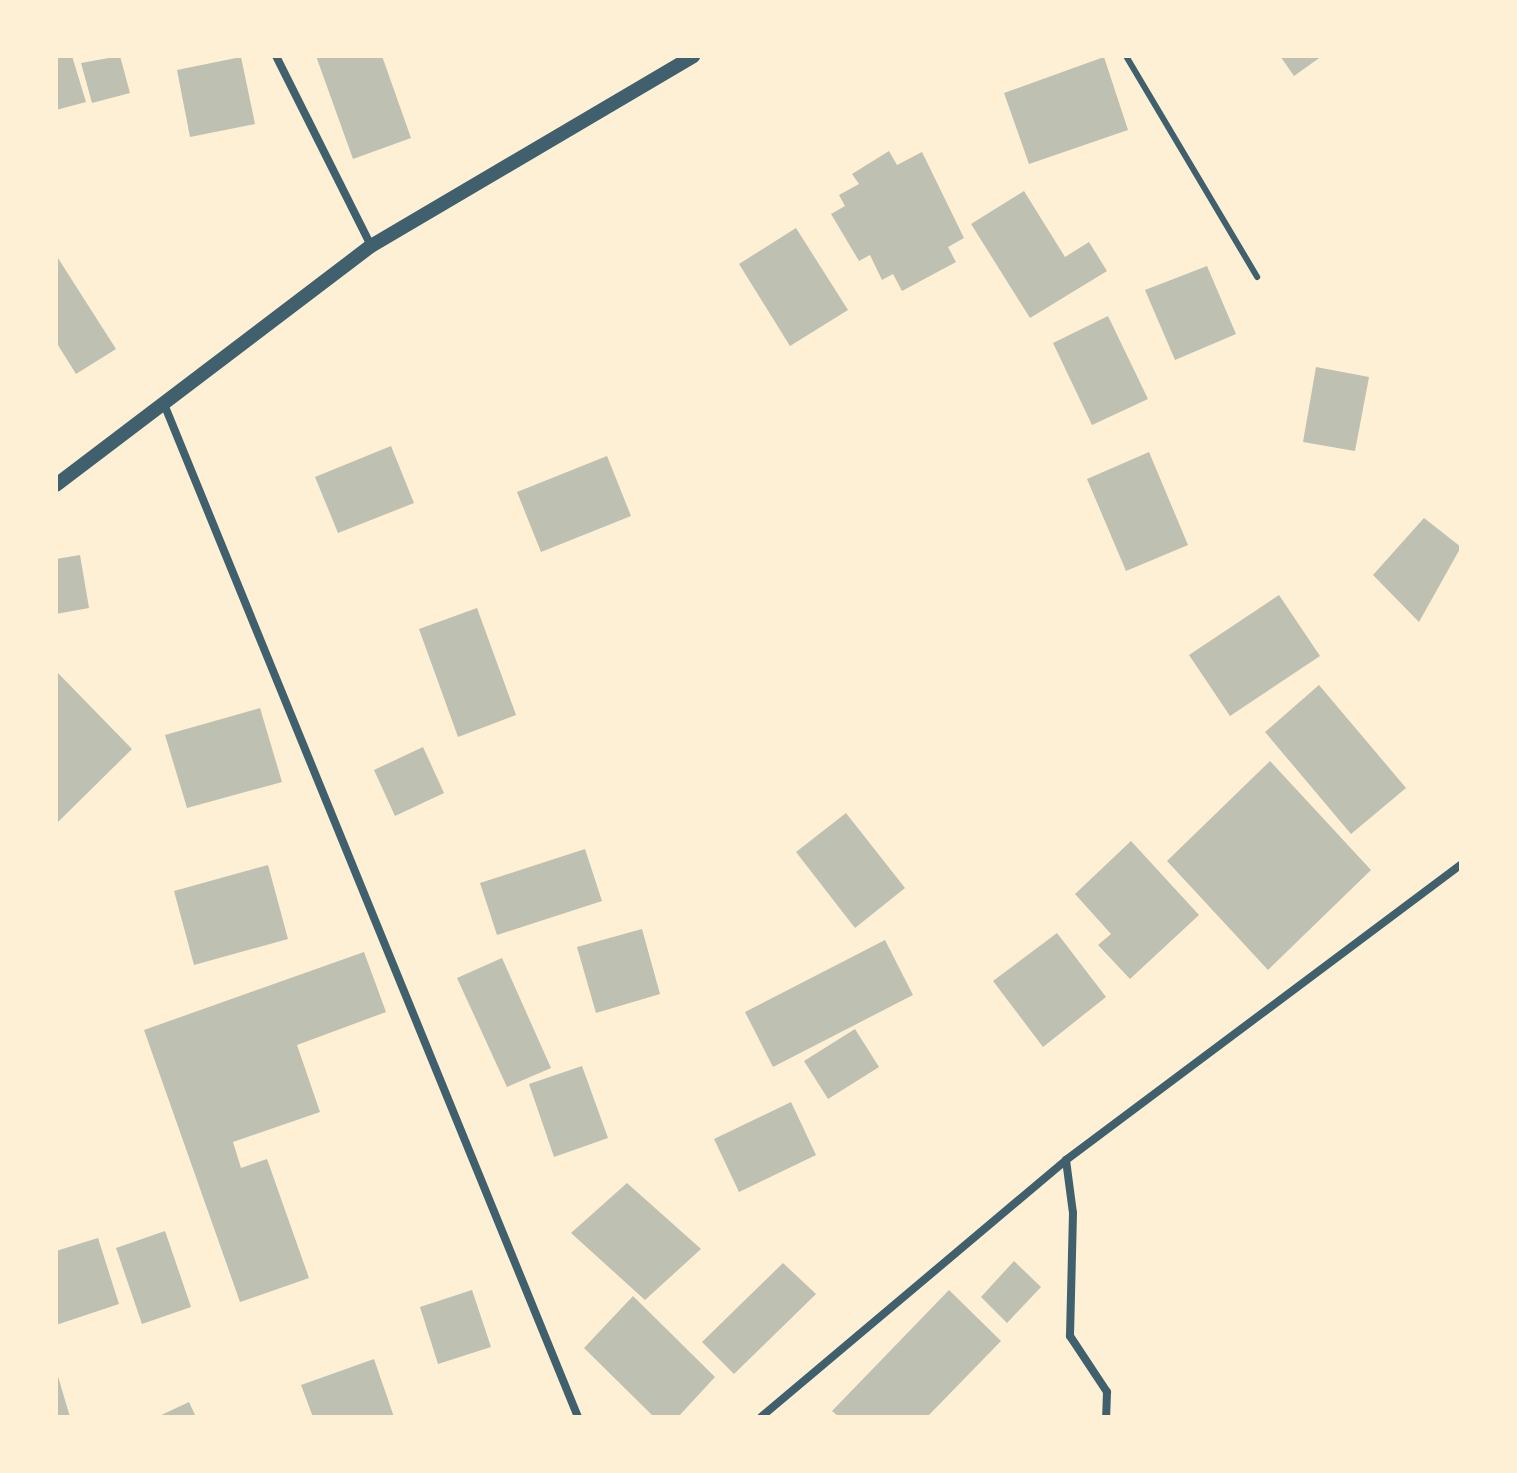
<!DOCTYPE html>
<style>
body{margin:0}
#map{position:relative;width:1517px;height:1473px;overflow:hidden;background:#fdf0d5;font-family:"Titillium Web",sans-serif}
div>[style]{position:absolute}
.building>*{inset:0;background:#bec0b2}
.service>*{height:6px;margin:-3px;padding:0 3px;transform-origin:3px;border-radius:3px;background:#3f606c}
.minor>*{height:8px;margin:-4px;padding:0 4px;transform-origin:4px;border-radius:4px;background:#3f606c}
.tertiary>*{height:14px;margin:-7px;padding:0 7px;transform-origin:7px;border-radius:7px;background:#3f606c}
span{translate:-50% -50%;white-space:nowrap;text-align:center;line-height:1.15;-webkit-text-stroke:7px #fdf0d5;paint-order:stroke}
.frame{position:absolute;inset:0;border:58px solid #fdf0d5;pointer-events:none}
</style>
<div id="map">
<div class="building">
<div style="clip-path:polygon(56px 56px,72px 56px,86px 102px,56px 110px)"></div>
<div style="clip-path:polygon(120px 56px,130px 93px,92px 103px,81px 63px)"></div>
<div style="clip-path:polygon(316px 56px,382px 56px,411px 138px,353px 159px)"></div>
<div style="clip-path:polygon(1280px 56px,1322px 56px,1294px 76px)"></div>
<div style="clip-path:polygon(241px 57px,255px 124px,190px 137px,177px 70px)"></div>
<div style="clip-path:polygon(1104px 57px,1128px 130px,1029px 164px,1004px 93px)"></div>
<div style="clip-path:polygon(889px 151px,897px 165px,922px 152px,964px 238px,948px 247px,956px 262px,902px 291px,893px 274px,882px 280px,870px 255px,859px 261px,831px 214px,845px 206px,839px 195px,859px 184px,852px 174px)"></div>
<div style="clip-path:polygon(1024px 191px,1065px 257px,1089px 242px,1107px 271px,1030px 318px,971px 224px)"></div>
<div style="clip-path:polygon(796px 228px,848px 310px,790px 346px,739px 264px)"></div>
<div style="clip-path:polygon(56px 255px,116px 349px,76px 374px,56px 342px)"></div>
<div style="clip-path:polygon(1207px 266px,1236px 334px,1175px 360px,1145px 290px)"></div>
<div style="clip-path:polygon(1108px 316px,1148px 399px,1092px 425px,1053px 343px)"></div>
<div style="clip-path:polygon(1316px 367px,1369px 377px,1355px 451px,1303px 442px)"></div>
<div style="clip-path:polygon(391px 446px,414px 503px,338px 533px,315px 477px)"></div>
<div style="clip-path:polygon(1149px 452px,1188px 545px,1126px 571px,1087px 479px)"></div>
<div style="clip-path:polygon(607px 456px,631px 516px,541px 552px,517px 492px)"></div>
<div style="clip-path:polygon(1424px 518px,1461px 547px,1419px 622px,1373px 575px)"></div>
<div style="clip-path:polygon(80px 555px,89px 608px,56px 614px,56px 559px)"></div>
<div style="clip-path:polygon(1279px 595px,1320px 656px,1230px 716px,1189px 655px)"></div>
<div style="clip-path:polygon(477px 608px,516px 715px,458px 737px,419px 629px)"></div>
<div style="clip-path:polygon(56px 671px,132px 749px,56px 824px)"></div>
<div style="clip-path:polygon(1319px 685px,1406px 788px,1351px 834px,1265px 732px)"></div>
<div style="clip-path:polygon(260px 708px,282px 782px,187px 808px,165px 735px)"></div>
<div style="clip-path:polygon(423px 747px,444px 793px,395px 816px,374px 770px)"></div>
<div style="clip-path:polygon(1270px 761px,1371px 870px,1268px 970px,1167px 861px)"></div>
<div style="clip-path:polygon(846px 813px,905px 888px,855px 928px,796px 852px)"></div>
<div style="clip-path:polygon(1131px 841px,1199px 915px,1130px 979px,1098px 945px,1111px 934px,1075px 894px)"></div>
<div style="clip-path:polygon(585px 849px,602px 901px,497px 935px,480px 883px)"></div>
<div style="clip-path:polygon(268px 865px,288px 939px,194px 965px,174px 891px)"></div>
<div style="clip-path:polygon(642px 929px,660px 994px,596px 1013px,577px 947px)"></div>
<div style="clip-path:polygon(1057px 933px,1106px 997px,1043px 1047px,993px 981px)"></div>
<div style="clip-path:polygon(885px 940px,913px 995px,773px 1067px,745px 1012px)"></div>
<div style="clip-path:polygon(364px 952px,386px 1012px,297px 1045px,320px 1112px,233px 1142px,241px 1168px,267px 1159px,309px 1278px,240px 1302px,144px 1030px)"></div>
<div style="clip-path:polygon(502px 958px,551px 1068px,507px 1087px,457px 978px)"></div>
<div style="clip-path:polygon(855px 1029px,879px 1067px,828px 1099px,804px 1061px)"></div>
<div style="clip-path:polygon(582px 1066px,608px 1138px,554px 1157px,529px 1084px)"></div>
<div style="clip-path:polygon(791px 1102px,816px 1155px,739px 1192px,714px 1139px)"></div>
<div style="clip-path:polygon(627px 1183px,701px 1249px,645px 1300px,571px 1233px)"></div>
<div style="clip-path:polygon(165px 1231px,191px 1307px,142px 1324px,116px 1248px)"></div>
<div style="clip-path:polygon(98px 1238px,119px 1304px,56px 1325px,56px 1251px)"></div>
<div style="clip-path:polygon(1014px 1261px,1041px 1287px,1007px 1323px,981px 1297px)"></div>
<div style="clip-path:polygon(783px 1263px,816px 1294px,734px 1374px,702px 1342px)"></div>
<div style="clip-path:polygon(472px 1290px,491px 1347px,438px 1364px,420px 1307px)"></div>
<div style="clip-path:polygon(949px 1290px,1001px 1341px,927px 1417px,839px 1417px,832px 1411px)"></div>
<div style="clip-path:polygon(633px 1296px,715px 1377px,678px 1417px,654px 1417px,584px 1348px)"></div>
<div style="clip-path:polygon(374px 1359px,394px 1417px,313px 1417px,301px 1385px)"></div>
<div style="clip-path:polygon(56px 1373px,57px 1373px,70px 1417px,56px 1417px)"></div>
<div style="clip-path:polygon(189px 1402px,196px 1417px,157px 1417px)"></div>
</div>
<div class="service">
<div style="left:1126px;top:56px;width:257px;rotate:59.3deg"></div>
</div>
<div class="minor">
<div style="left:276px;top:56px;width:212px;rotate:63.4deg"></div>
<div style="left:164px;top:404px;width:1094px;rotate:67.77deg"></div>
<div style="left:1066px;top:1160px;width:53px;rotate:82.5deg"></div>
<div style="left:1073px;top:1213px;width:123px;rotate:91.4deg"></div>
<div style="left:1070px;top:1336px;width:67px;rotate:56.5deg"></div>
<div style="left:1107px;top:1392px;width:25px;rotate:92deg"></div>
<div style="left:761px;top:1417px;width:399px;rotate:-40.1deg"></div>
<div style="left:1066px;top:1160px;width:494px;rotate:-36.8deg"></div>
</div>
<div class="tertiary">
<div style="left:56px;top:485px;width:395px;rotate:-37.2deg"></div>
<div style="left:371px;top:246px;width:374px;rotate:-30.5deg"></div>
</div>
<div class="frame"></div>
</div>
